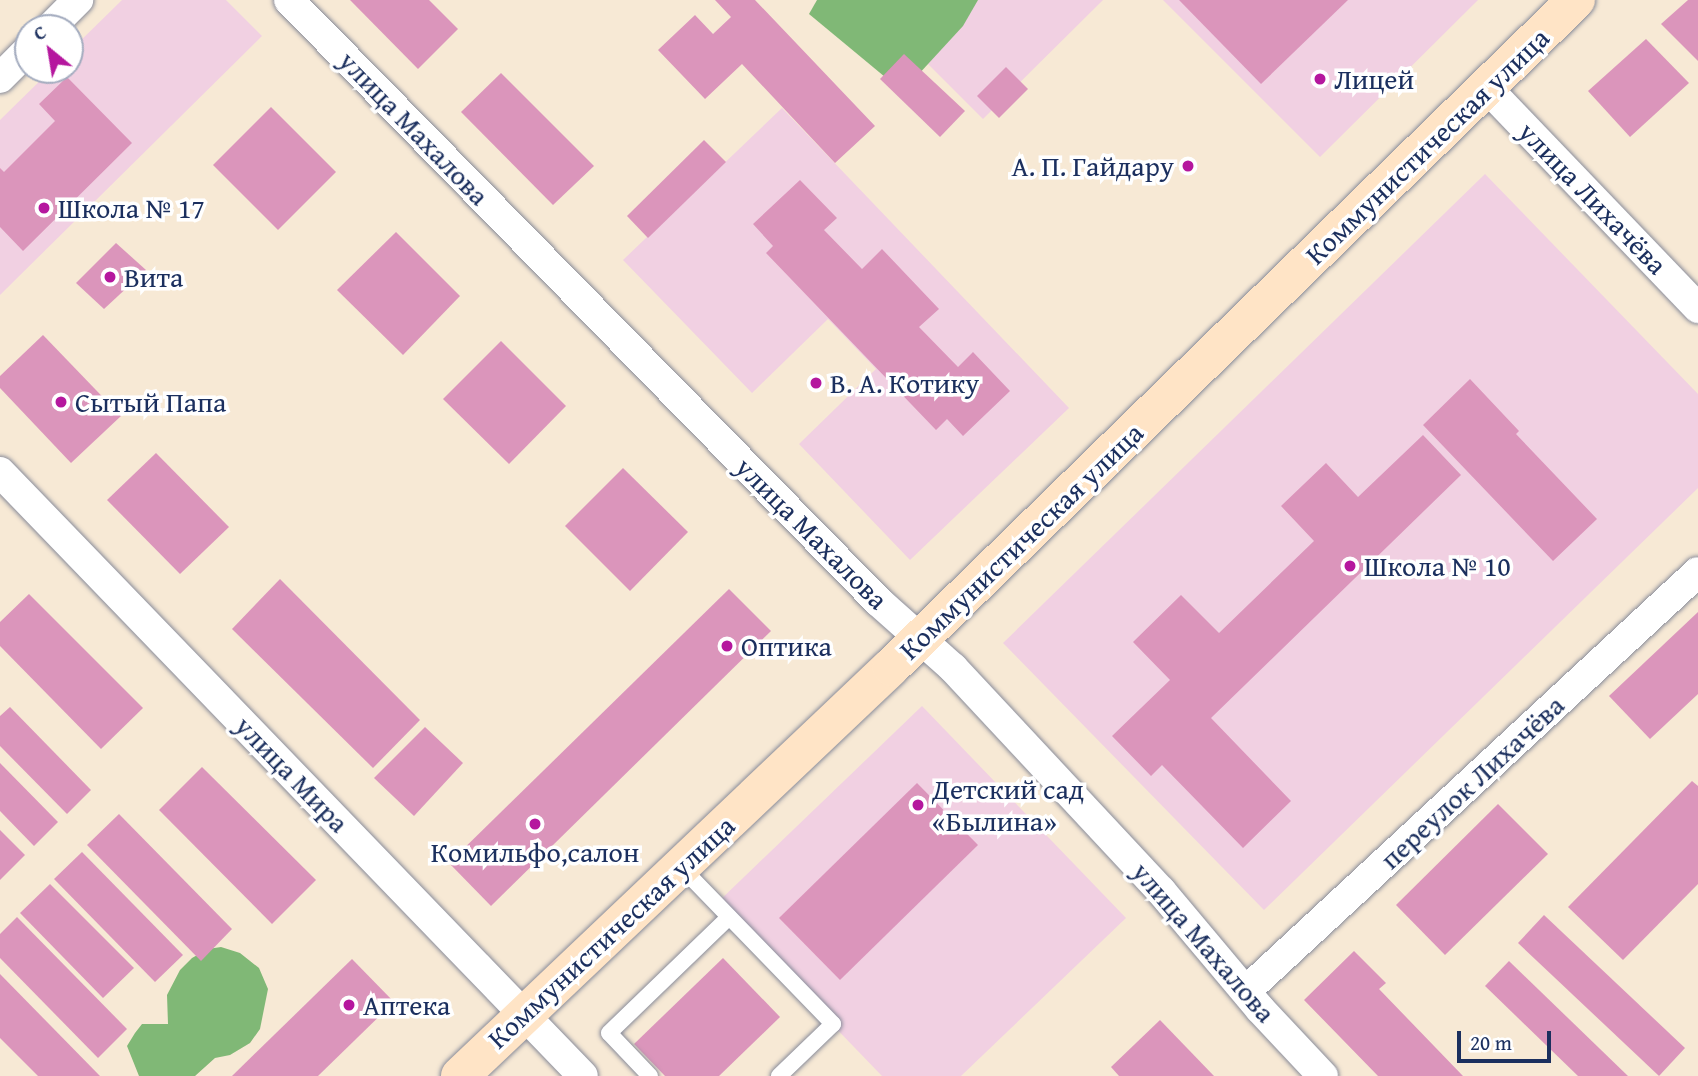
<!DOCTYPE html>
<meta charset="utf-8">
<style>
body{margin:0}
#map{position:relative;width:1698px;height:1076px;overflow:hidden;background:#f7e9d5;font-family:"Gentium Book Plus",serif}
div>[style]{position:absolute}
.built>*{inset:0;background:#f1d0e2}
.forest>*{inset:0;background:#80b876}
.building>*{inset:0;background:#db95bb}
.roads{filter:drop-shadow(0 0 2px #898c9a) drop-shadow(0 0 2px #898c9a)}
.lane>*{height:16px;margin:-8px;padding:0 8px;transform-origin:8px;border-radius:8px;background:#fff}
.street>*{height:30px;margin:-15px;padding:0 15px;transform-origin:15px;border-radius:15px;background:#fff}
.secondary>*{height:38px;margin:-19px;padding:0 19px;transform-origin:19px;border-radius:19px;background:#ffe4c6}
.dots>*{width:19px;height:19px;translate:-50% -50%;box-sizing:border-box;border:4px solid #fff;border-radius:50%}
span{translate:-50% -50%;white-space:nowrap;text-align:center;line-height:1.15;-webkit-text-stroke:7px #fff;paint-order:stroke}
.poi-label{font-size:28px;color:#1b2f5e}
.left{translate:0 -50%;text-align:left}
.right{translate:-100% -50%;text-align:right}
.street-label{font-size:28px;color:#1b2f5e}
.north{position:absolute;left:14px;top:14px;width:70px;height:70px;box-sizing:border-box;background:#fff;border:2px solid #a4acbf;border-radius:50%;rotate:330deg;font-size:19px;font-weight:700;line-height:28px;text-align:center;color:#1b2f5e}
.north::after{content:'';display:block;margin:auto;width:24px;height:32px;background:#b5179e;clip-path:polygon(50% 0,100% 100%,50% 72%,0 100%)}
.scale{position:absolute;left:1457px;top:1031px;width:94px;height:32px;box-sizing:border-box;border:4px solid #1b2f5e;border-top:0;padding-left:9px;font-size:21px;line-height:24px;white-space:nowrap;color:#1b2f5e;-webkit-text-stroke:5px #fff;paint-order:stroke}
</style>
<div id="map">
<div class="built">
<div style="clip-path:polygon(122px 0,226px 0,262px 36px,0 295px,0 120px,51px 70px,70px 70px,70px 51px)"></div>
<div style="clip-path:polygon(864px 0,1103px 0,983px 119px)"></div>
<div style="clip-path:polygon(1163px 0,1478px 0,1320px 157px)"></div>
<div style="clip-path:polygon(782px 108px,1069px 408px,910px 560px,799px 444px,876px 369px,828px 319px,752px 393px,623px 260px)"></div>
<div style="clip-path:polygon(1485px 174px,1698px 394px,1698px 488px,1264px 910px,1003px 643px)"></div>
<div style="clip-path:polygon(922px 706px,1126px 918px,961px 1076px,882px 1076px,716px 904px)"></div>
</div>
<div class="forest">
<div style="clip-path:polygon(817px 0,978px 0,963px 26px,917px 76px,885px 77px,809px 14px)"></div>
<div style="clip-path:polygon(221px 947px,240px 953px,259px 968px,268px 989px,260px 1029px,250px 1043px,230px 1055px,215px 1058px,195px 1076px,139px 1076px,127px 1046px,135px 1033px,142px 1024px,168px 1024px,167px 995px,180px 970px,192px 958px,208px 949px)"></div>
</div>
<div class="building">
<div style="clip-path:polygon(350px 0,429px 0,458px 29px,418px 69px)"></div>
<div style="clip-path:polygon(715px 0,755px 0,875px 126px,835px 163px,742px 64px,705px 99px,658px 50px,695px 15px,713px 34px,731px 17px)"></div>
<div style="clip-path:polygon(1179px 0,1348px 0,1261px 84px)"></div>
<div style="clip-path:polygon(1688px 0,1698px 0,1698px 61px,1661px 24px)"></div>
<div style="clip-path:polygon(1646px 39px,1689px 83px,1630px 137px,1588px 91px)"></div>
<div style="clip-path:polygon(904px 54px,965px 111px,940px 137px,880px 79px)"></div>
<div style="clip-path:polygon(1006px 67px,1028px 89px,999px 118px,977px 96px)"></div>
<div style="clip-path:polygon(501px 73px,594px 166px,553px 205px,461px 112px)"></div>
<div style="clip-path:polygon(67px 77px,132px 143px,23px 251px,0 227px,0 168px,4px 172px,55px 121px,39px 104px)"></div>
<div style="clip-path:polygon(271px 107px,336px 172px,278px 230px,213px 165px)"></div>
<div style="clip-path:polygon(704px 140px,726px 162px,648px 238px,627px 216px)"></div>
<div style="clip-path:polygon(800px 180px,837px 218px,824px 230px,862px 269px,882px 249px,939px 309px,919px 327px,958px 367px,973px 352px,1010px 391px,963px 436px,947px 419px,936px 430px,766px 253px,773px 246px,753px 224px)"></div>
<div style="clip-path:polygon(396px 232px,460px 296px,403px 355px,337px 290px)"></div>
<div style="clip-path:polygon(116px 243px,146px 270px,104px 309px,76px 283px)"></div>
<div style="clip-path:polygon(43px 335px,121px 416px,71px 463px,0 388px,0 376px)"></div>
<div style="clip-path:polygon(501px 341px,566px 406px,509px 464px,443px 399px)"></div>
<div style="clip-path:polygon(1470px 379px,1519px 431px,1516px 434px,1597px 519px,1553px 561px,1423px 425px)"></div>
<div style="clip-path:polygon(1423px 435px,1461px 475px,1211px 718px,1291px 801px,1243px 848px,1162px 765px,1151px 776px,1112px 736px,1170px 680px,1133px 642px,1181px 595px,1219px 633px,1314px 541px,1281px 506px,1326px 463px,1358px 497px)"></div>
<div style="clip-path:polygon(156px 453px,229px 527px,180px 574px,107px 500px)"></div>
<div style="clip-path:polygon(623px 468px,688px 532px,630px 591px,565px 526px)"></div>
<div style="clip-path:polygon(280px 579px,420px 720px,373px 768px,232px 629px)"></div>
<div style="clip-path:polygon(729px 589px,771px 631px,491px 906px,449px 863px)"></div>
<div style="clip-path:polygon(29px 594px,143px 708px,101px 749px,0 646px,0 622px)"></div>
<div style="clip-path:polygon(1698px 612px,1698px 694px,1650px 739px,1609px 696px)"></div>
<div style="clip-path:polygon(10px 707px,91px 790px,67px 814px,0 746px,0 716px)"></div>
<div style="clip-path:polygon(425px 727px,463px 763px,414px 816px,374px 778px)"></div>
<div style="clip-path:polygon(0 763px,58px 822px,34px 846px,0 811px)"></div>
<div style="clip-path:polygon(202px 767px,316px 880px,272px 924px,159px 810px)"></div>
<div style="clip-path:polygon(1692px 781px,1698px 786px,1698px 884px,1623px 960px,1568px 907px)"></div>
<div style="clip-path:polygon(917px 783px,978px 845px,840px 980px,779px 918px)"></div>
<div style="clip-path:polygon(1498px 804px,1548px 854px,1445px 955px,1396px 905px)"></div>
<div style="clip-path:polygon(119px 814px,232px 929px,201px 961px,87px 845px)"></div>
<div style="clip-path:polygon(0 830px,25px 855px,0 880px)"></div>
<div style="clip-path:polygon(82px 852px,183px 955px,155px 982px,54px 879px)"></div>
<div style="clip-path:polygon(50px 884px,134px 968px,103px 998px,20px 913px)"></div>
<div style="clip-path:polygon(1544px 915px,1685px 1048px,1659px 1076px,1518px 943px)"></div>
<div style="clip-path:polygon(17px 917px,127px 1029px,98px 1058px,0 958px,0 934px)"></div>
<div style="clip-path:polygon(1354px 951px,1386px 983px,1379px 989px,1463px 1076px,1378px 1076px,1304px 1000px)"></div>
<div style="clip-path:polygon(723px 958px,780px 1017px,719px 1076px,665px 1076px,634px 1044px)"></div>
<div style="clip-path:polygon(352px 959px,394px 1002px,318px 1076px,232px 1076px)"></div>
<div style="clip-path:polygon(1509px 961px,1628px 1076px,1578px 1076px,1485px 986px)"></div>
<div style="clip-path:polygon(0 974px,100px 1076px,38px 1076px,0 1038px)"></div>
<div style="clip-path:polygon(1160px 1020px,1214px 1076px,1119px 1076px,1111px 1067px)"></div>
</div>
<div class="roads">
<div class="lane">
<div style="left:680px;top:866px;width:220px;rotate:45.9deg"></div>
<div style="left:833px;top:1024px;width:75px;rotate:136.1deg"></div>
<div style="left:650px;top:1076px;width:59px;rotate:-133.6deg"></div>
<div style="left:609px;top:1033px;width:167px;rotate:-44deg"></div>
</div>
<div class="street">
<div style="left:289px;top:0;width:843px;rotate:45.58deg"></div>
<div style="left:879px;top:602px;width:99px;rotate:41.7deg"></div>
<div style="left:953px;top:668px;width:305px;rotate:47deg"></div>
<div style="left:1161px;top:891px;width:154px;rotate:50deg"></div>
<div style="left:1260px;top:1009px;width:92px;rotate:46.8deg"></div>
<div style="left:50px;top:28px;width:40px;rotate:-45deg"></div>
<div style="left:0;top:78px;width:40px;rotate:-45deg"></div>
<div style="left:1487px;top:88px;width:305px;rotate:46.2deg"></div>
<div style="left:0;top:472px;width:839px;rotate:46.01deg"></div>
<div style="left:1246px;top:991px;width:616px;rotate:-42.83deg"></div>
</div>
<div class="secondary">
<div style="left:460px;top:1076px;width:594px;rotate:-43.5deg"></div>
<div style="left:891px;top:667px;width:956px;rotate:-44.24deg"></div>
</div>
</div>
<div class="dots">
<div style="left:1320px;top:79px;background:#b5179e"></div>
<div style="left:1188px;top:166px;background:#b5179e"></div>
<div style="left:44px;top:208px;background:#b5179e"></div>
<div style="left:110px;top:277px;background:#b5179e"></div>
<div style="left:816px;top:383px;background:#b5179e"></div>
<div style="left:61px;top:402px;background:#b5179e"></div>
<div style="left:1350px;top:566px;background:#b5179e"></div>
<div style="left:727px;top:646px;background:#b5179e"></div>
<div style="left:918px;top:805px;background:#b5179e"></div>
<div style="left:535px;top:824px;background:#b5179e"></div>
<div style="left:349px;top:1005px;background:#b5179e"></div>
</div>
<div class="poi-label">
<span class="left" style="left:1334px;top:79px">Лицей</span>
<span class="right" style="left:1174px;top:166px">А. П. Гайдару</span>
<span class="left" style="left:58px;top:208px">Школа № 17</span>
<span class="left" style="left:124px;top:277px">Вита</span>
<span class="left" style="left:830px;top:383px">В. А. Котику</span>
<span class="left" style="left:75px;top:402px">Сытый Папа</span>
<span class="left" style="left:1364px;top:566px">Школа № 10</span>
<span class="left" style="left:741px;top:646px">Оптика</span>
<span class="left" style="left:932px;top:805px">Детский сад<br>«Былина»</span>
<span style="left:535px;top:852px">Комильфо,салон</span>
<span class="left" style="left:363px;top:1005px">Аптека</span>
</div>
<div class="street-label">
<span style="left:414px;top:128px;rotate:46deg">улица Махалова</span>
<span style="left:1427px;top:146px;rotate:-44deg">Коммунистическая улица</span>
<span style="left:1593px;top:198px;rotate:46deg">улица Лихачёва</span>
<span style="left:812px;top:533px;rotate:45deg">улица Махалова</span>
<span style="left:1021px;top:541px;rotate:-44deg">Коммунистическая улица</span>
<span style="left:292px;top:774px;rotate:46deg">улица Мира</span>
<span style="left:1472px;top:782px;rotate:-43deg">переулок Лихачёва</span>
<span style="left:611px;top:932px;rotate:-43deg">Коммунистическая улица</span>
<span style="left:1204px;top:942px;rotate:49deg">улица Махалова</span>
</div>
<div class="north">С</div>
<div class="scale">20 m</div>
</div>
